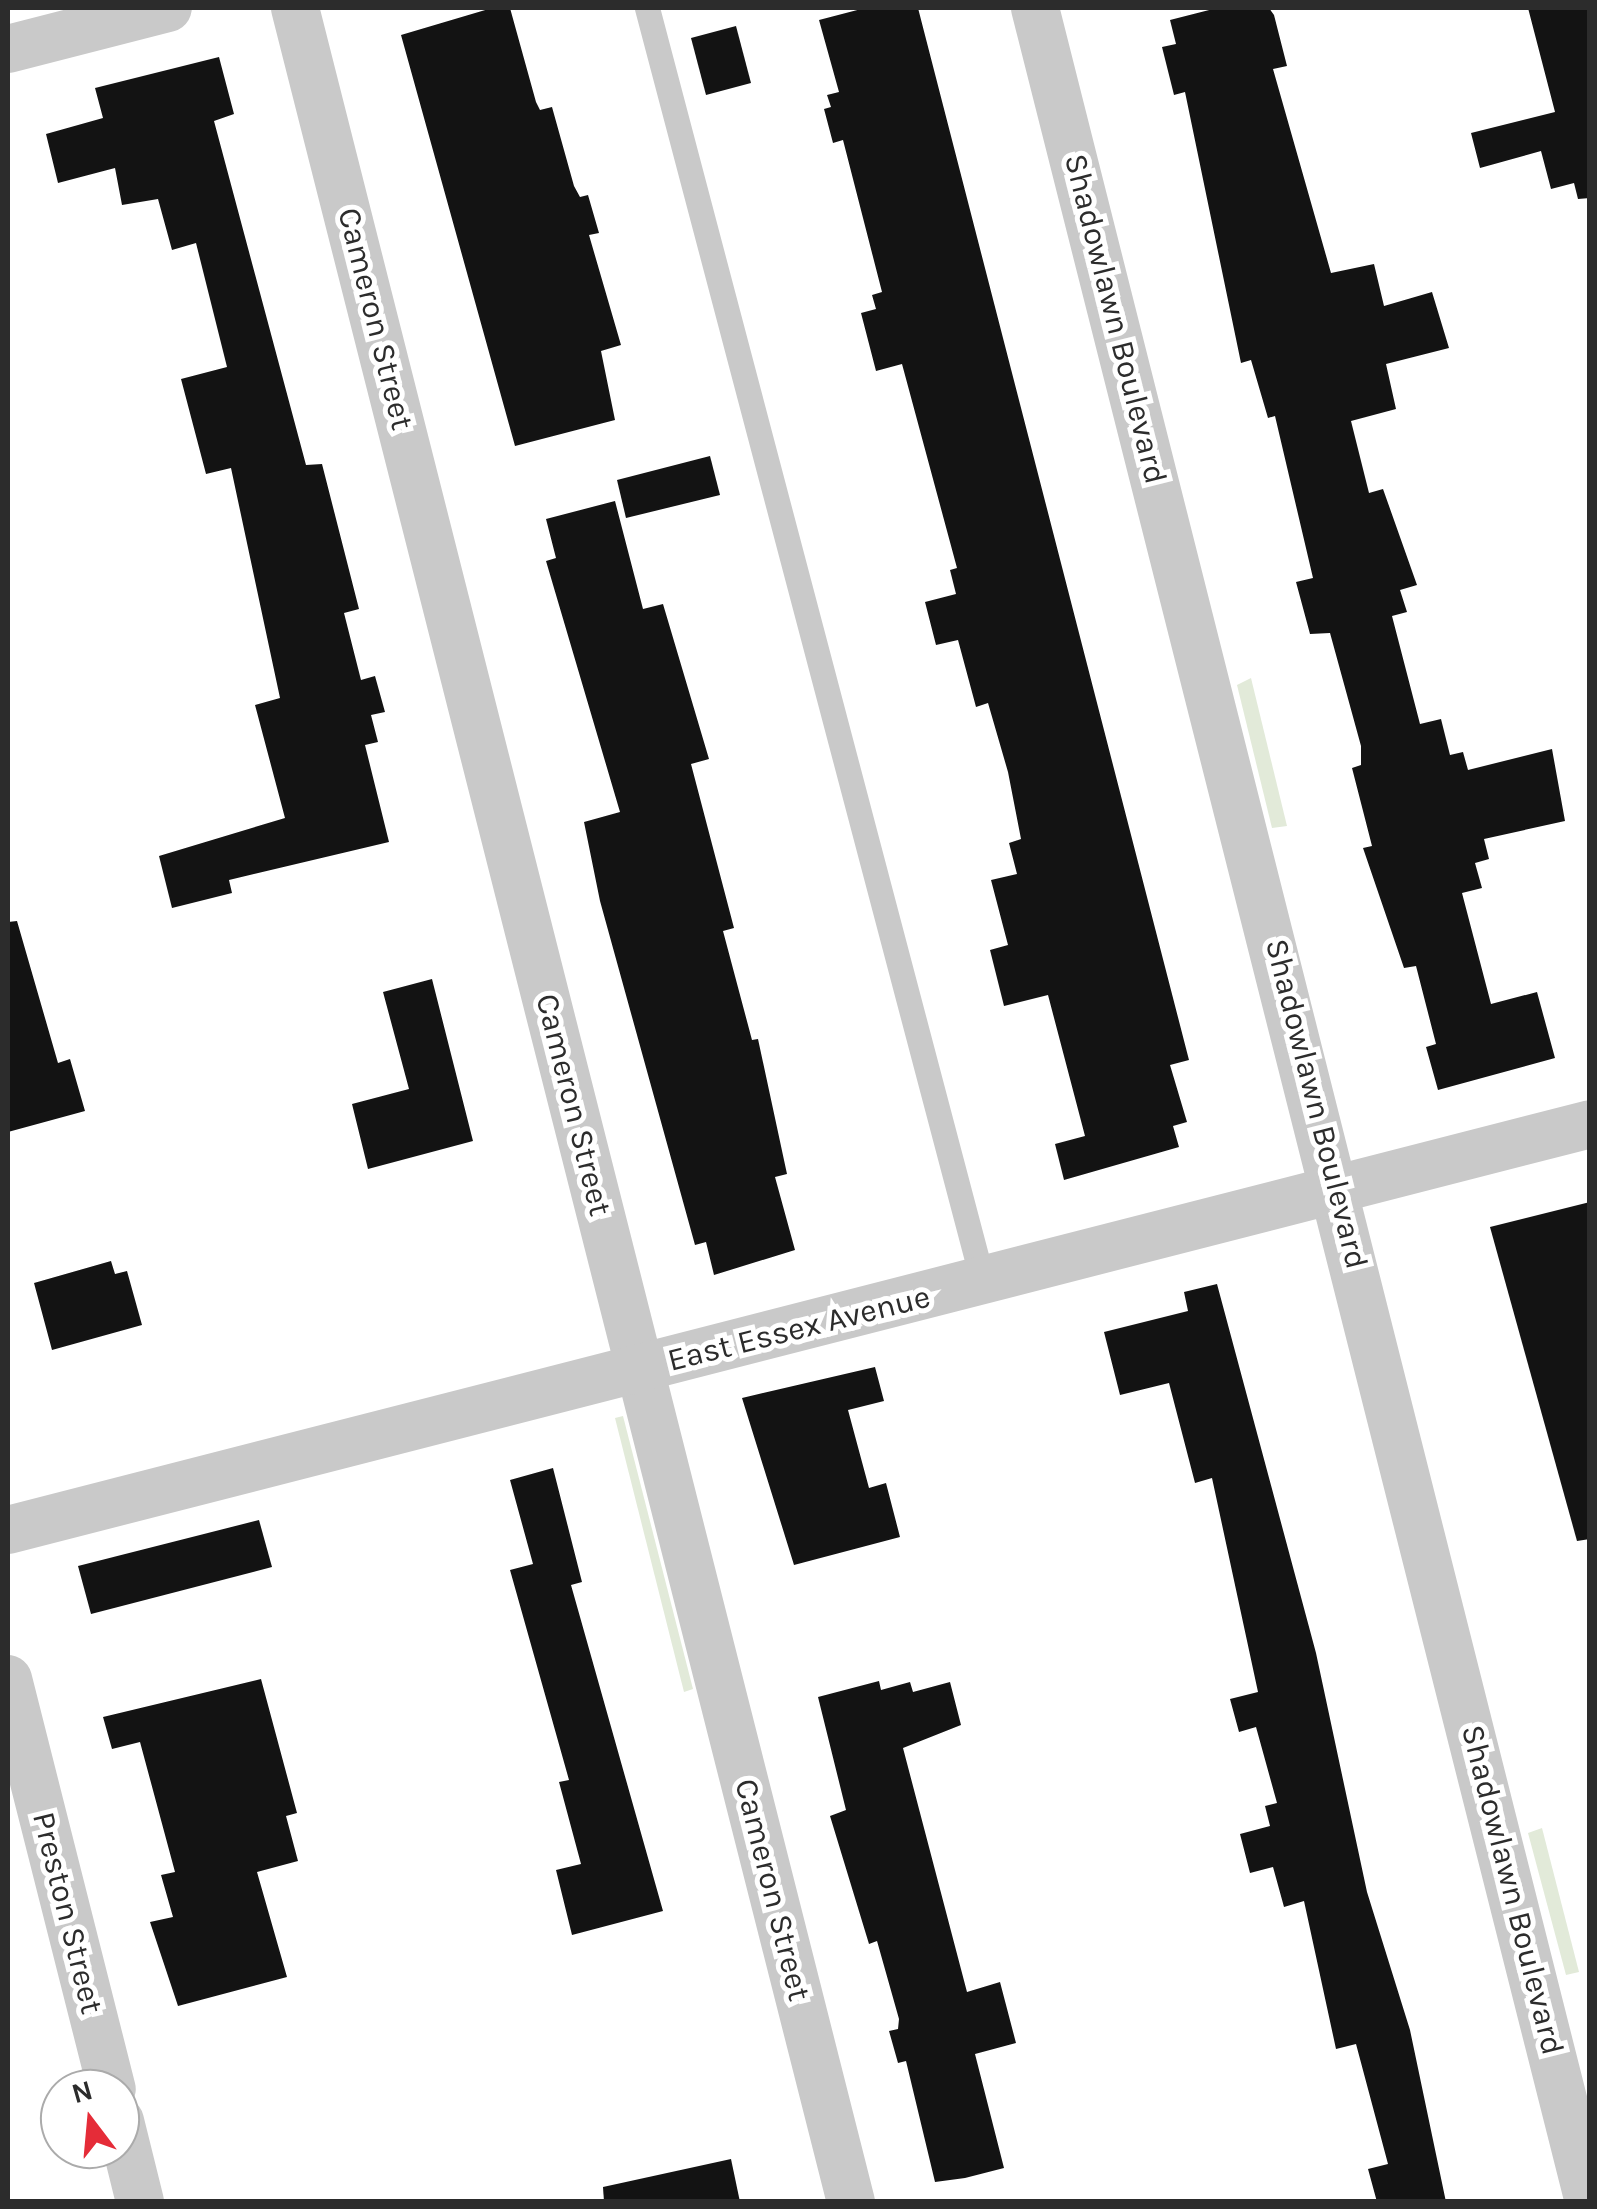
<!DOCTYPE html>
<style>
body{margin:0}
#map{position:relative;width:1597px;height:2209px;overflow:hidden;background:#fff;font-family:Karla,sans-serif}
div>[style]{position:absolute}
.green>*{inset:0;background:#e2ead9}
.building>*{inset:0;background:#131313}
.lane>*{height:25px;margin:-12.5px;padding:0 12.5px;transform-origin:12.5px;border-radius:12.5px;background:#c9c9c9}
.street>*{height:48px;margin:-24px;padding:0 24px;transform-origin:24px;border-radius:24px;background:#c9c9c9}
span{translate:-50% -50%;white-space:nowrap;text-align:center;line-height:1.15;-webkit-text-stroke:10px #fff;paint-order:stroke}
.street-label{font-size:32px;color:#2c2c2c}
.frame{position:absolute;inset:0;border:10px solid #2c2c2c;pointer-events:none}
.north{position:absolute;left:40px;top:2069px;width:100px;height:100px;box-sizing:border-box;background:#fff;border:2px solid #ababab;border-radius:50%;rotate:344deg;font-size:28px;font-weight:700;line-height:40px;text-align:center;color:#2c2c2c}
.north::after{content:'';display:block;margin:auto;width:35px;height:45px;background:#e52c38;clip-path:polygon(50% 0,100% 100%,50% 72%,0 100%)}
</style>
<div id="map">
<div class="green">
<div style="clip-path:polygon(1251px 678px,1287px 826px,1272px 828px,1237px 685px)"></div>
<div style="clip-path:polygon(623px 1416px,693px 1689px,684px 1692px,615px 1418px)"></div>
<div style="clip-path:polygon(1542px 1828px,1579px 1972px,1566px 1975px,1528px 1833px)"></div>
</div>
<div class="building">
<div style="clip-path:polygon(492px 8px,510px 8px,536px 102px,540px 110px,552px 107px,574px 186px,580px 197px,588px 195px,599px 233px,589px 235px,621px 345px,601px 351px,615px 420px,515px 446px,401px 35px)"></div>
<div style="clip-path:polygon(865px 8px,918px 8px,1189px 1060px,1170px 1065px,1187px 1122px,1173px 1126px,1179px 1147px,1064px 1180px,1055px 1144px,1085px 1136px,1048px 995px,1004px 1006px,990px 950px,1008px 945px,991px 880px,1017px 874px,1009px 843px,1021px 839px,1008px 772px,988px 703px,976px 707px,958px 640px,936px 645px,925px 602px,956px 594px,950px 570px,957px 568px,902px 364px,876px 371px,861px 313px,876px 309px,872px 295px,882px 292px,843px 140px,833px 143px,824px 109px,831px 107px,827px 95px,839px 92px,819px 20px)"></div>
<div style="clip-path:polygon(1217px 8px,1269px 8px,1274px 15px,1287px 66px,1273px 69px,1331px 273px,1374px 264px,1384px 306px,1432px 292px,1449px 348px,1386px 364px,1396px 409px,1351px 421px,1369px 493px,1383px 489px,1417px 585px,1400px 590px,1407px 612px,1392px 616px,1420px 724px,1441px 719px,1450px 755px,1463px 752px,1468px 770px,1552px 749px,1565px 821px,1484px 839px,1489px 859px,1475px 863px,1482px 888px,1462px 893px,1491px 1004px,1537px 992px,1555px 1058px,1438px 1090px,1426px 1047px,1436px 1044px,1416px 966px,1404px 968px,1363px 848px,1372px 846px,1352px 768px,1361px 765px,1361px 746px,1330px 633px,1310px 634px,1296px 582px,1313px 578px,1275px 416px,1268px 418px,1251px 360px,1241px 363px,1185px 92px,1174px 95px,1162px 47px,1176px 44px,1170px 20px)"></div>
<div style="clip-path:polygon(1528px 8px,1590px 8px,1590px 198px,1578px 199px,1574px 183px,1551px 189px,1541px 151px,1480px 168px,1471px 133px,1555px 112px)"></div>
<div style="clip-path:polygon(736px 26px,751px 83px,706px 95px,691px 38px)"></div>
<div style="clip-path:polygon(219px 57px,234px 114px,214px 121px,306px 465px,322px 464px,359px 609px,344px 613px,361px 680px,375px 676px,385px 712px,371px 715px,378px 742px,365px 745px,389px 842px,229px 880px,232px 893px,172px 908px,159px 856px,285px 818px,255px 705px,280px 698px,231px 468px,206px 474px,181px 379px,227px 367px,196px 243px,172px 250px,158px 199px,122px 205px,115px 168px,58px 183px,46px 134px,103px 118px,95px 88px)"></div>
<div style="clip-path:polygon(710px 456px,720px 495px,626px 518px,617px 480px)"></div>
<div style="clip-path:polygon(615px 501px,643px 609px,663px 604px,709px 759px,691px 764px,734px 928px,723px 931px,752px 1040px,758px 1039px,787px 1174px,775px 1177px,795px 1250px,714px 1275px,706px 1242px,695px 1245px,600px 901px,584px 822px,620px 812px,546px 561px,556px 558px,546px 519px)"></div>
<div style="clip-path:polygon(17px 921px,58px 1063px,70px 1059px,85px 1111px,8px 1132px,8px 922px)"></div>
<div style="clip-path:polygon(432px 979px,473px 1141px,368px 1169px,352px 1104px,409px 1089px,383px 992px)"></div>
<div style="clip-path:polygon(1590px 1202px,1590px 1539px,1577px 1541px,1490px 1227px)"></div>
<div style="clip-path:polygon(111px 1261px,115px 1274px,127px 1271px,142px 1325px,52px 1350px,34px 1283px)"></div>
<div style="clip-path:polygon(1217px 1284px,1316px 1653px,1367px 1892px,1410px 2030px,1446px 2202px,1377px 2202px,1368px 2169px,1388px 2164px,1356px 2044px,1336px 2049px,1304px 1901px,1284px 1907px,1273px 1867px,1250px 1873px,1240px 1834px,1270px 1826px,1265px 1806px,1277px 1803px,1256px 1727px,1239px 1732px,1230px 1699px,1258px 1692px,1212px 1478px,1195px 1483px,1169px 1383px,1120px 1395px,1104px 1332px,1188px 1311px,1184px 1292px)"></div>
<div style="clip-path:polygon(875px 1367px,884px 1401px,848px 1410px,869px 1488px,886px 1483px,900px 1537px,794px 1565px,742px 1398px)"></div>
<div style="clip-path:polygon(553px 1468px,582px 1582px,571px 1585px,663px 1911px,572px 1935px,556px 1870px,581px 1864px,559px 1782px,569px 1780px,510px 1570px,533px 1564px,510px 1480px)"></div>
<div style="clip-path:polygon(259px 1520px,272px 1567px,91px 1614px,78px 1566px)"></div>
<div style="clip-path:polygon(261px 1679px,297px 1813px,286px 1816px,298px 1861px,257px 1872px,287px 1977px,178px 2006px,150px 1922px,173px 1917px,161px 1875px,175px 1872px,140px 1742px,112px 1749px,103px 1717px)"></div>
<div style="clip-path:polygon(879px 1681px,881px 1690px,910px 1682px,913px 1692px,950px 1682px,961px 1725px,903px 1748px,967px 1992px,1000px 1982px,1016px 2043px,975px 2054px,1004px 2168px,965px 2178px,935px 2182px,906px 2061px,898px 2063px,889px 2031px,898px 2029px,899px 2019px,877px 1941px,869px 1944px,830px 1816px,846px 1810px,818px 1697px)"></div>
<div style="clip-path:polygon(731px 2159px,740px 2202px,604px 2202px,603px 2187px)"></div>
</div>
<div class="lane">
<div style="left:647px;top:8px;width:1318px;rotate:75.23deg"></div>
</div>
<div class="street">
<div style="left:295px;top:8px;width:2263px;rotate:75.78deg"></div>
<div style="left:1035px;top:8px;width:2263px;rotate:75.83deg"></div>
<div style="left:8px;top:49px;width:165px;rotate:-14.4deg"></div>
<div style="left:8px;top:1530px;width:1633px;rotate:-14.39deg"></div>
<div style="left:8px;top:1679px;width:423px;rotate:75.8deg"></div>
<div style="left:120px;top:2121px;width:83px;rotate:76.1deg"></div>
</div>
<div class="street-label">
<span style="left:375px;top:319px;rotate:76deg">Cameron Street</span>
<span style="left:1115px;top:319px;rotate:76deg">Shadowlawn Boulevard</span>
<span style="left:1316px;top:1104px;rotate:76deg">Shadowlawn Boulevard</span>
<span style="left:573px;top:1105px;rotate:76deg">Cameron Street</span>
<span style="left:799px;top:1329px;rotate:-14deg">East Essex Avenue</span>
<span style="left:772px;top:1890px;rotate:76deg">Cameron Street</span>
<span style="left:1512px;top:1890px;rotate:76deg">Shadowlawn Boulevard</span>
<span style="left:67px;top:1913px;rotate:76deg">Preston Street</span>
</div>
<div class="frame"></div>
<div class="north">N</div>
</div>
